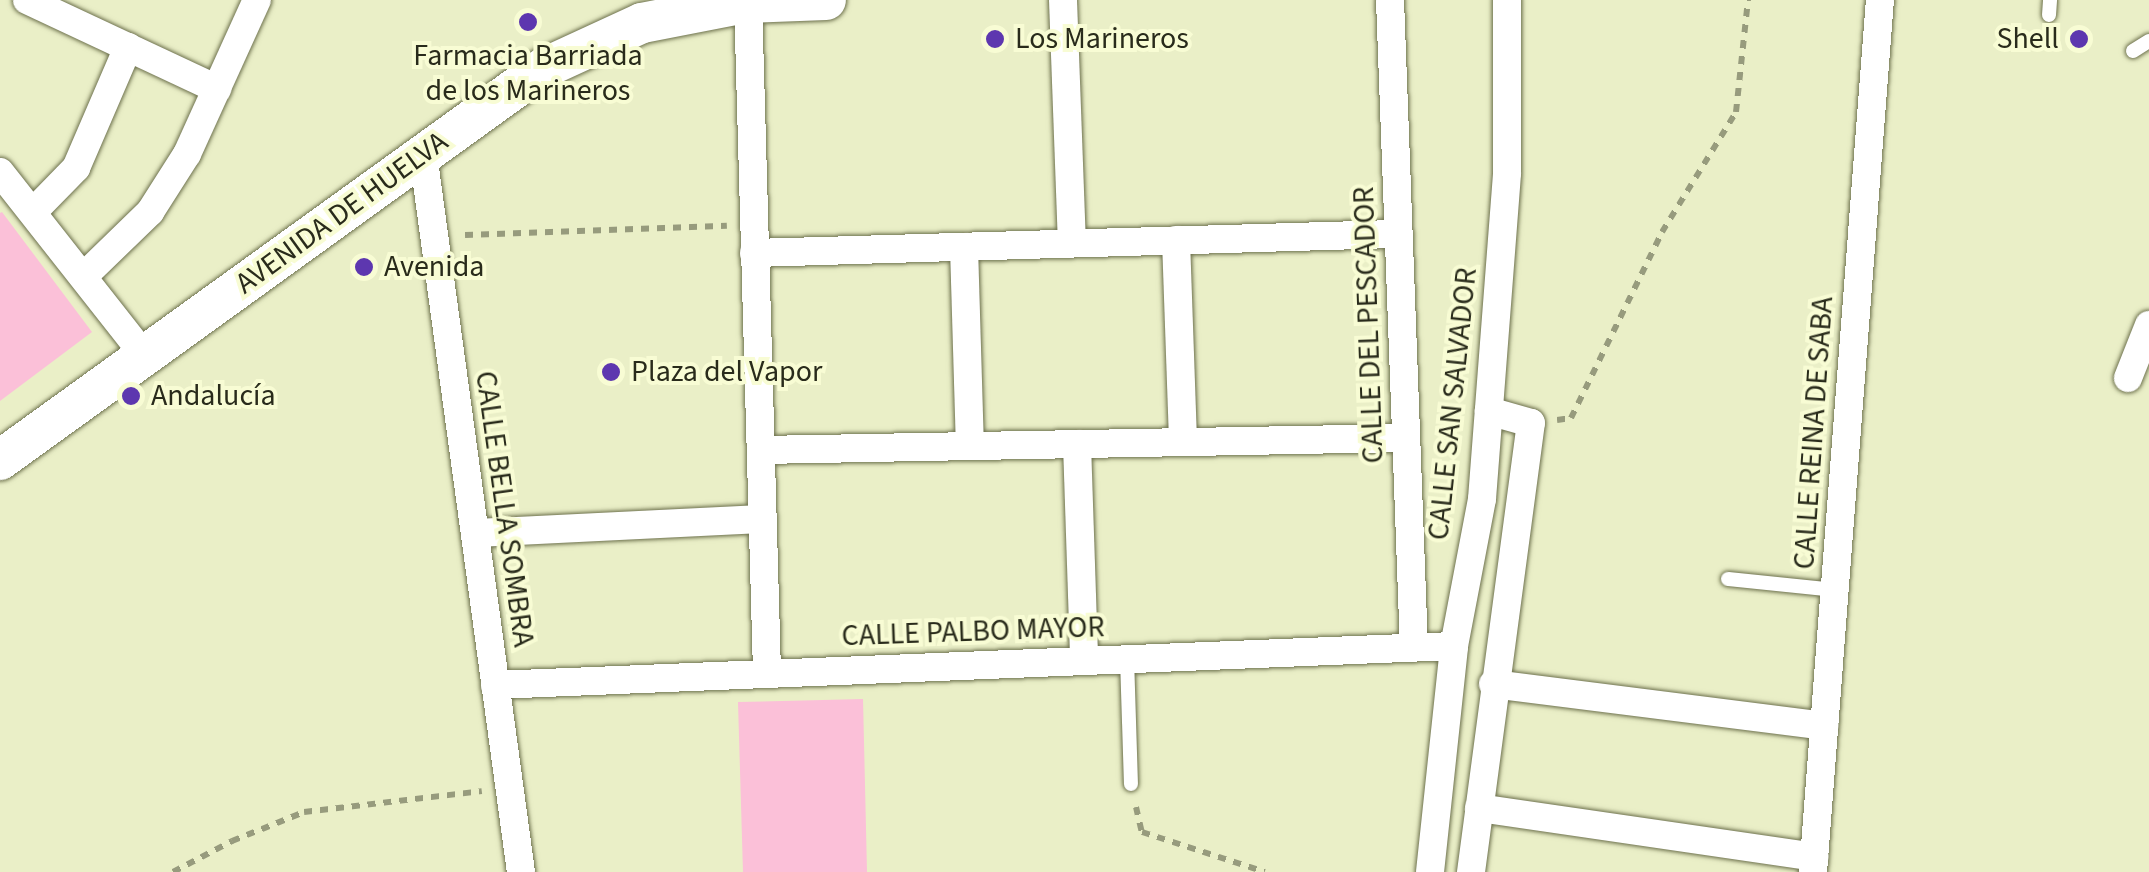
<!DOCTYPE html>
<meta charset="utf-8">
<style>
body{margin:0}
#map{position:relative;width:2149px;height:872px;overflow:hidden;background:#eaefc7;font-family:"Source Sans 3",sans-serif}
div>[style]{position:absolute}
.green>*{inset:0;background:#fbc0d8}
.path>*{height:6px;margin-top:-3px;transform-origin:0;background:repeating-linear-gradient(90deg,#979b7d 0 8px,transparent 0 16px)}
.roads{filter:drop-shadow(0 0 2px #6d714d) drop-shadow(0 0 2px #6d714d)}
.lane>*{height:14px;margin:-7px;padding:0 7px;transform-origin:7px;border-radius:7px;background:#fff}
.street>*{height:28px;margin:-14px;padding:0 14px;transform-origin:14px;border-radius:14px;background:#fff}
.secondary>*{height:40px;margin:-20px;padding:0 20px;transform-origin:20px;border-radius:20px;background:#fff}
.dots>*{width:28px;height:28px;translate:-50% -50%;box-sizing:border-box;border:5px solid #f8fcd4;border-radius:50%}
span{translate:-50% -50%;white-space:nowrap;text-align:center;line-height:1.15;-webkit-text-stroke:8px #f8fcd4;paint-order:stroke}
.poi-label{font-size:30px;color:#292b1b}
.left{translate:0 -50%;text-align:left}
.right{translate:-100% -50%;text-align:right}
.street-label{font-size:30px;color:#292b1b}
</style>
<div id="map">
<div class="green">
<div style="clip-path:polygon(2px 212px,92px 332px,0 401px,0 213px)"></div>
<div style="clip-path:polygon(863px 699px,867px 872px,743px 872px,738px 702px)"></div>
</div>
<div class="path">
<div style="left:465px;top:235px;width:262px;rotate:-2deg"></div>
<div style="left:1557px;top:420px;width:14px;rotate:-8deg"></div>
<div style="left:1571px;top:418px;width:207px;rotate:-63.9deg"></div>
<div style="left:1662px;top:232px;width:141px;rotate:-58.3deg"></div>
<div style="left:1736px;top:112px;width:113px;rotate:-83.9deg"></div>
<div style="left:1136px;top:807px;width:26px;rotate:77deg"></div>
<div style="left:1142px;top:832px;width:129px;rotate:18deg"></div>
<div style="left:173px;top:872px;width:67px;rotate:-27.7deg"></div>
<div style="left:232px;top:841px;width:78px;rotate:-21.9deg"></div>
<div style="left:304px;top:812px;width:179px;rotate:-6.7deg"></div>
</div>
<div class="roads">
<div class="lane">
<div style="left:2049px;top:15px;width:15px;rotate:-86deg"></div>
<div style="left:2133px;top:51px;width:19px;rotate:-32deg"></div>
<div style="left:1728px;top:579px;width:108px;rotate:5.9deg"></div>
<div style="left:1127px;top:658px;width:126px;rotate:88.2deg"></div>
</div>
<div class="street">
<div style="left:27px;top:0;width:210px;rotate:25.1deg"></div>
<div style="left:748px;top:0;width:672px;rotate:88.38deg"></div>
<div style="left:1063px;top:0;width:243px;rotate:87.9deg"></div>
<div style="left:1390px;top:0;width:647px;rotate:87.88deg"></div>
<div style="left:423px;top:154px;width:725px;rotate:82.23deg"></div>
<div style="left:0;top:172px;width:234px;rotate:51.8deg"></div>
<div style="left:33px;top:212px;width:62px;rotate:-45.7deg"></div>
<div style="left:76px;top:168px;width:132px;rotate:-66.7deg"></div>
<div style="left:1176px;top:240px;width:202px;rotate:88deg"></div>
<div style="left:964px;top:247px;width:199px;rotate:88.3deg"></div>
<div style="left:754px;top:253px;width:642px;rotate:-1.7deg"></div>
<div style="left:85px;top:275px;width:91px;rotate:-44.1deg"></div>
<div style="left:150px;top:212px;width:69px;rotate:-57.5deg"></div>
<div style="left:187px;top:154px;width:169px;rotate:-65.6deg"></div>
<div style="left:2128px;top:378px;width:57px;rotate:-68.4deg"></div>
<div style="left:1077px;top:444px;width:216px;rotate:88.1deg"></div>
<div style="left:761px;top:450px;width:645px;rotate:-1.07deg"></div>
<div style="left:475px;top:533px;width:288px;rotate:-2.8deg"></div>
<div style="left:1493px;top:684px;width:334px;rotate:7.2deg"></div>
<div style="left:495px;top:685px;width:960px;rotate:-2.33deg"></div>
<div style="left:1479px;top:808px;width:339px;rotate:8.3deg"></div>
<div style="left:1430px;top:872px;width:227px;rotate:-83.9deg"></div>
<div style="left:1454px;top:646px;width:150px;rotate:-79.2deg"></div>
<div style="left:1482px;top:499px;width:327px;rotate:-85.6deg"></div>
<div style="left:1507px;top:173px;width:173px;rotate:-90deg"></div>
<div style="left:1471px;top:872px;width:453px;rotate:-82.4deg"></div>
<div style="left:1531px;top:423px;width:44px;rotate:-164.1deg"></div>
<div style="left:1813px;top:872px;width:875px;rotate:-85.61deg"></div>
</div>
<div class="secondary">
<div style="left:0;top:460px;width:668px;rotate:-35.81deg"></div>
<div style="left:542px;top:69px;width:110px;rotate:-24.7deg"></div>
<div style="left:642px;top:23px;width:106px;rotate:-10.9deg"></div>
<div style="left:746px;top:3px;width:80px;rotate:-2.1deg"></div>
</div>
</div>
<div class="dots">
<div style="left:528px;top:22px;background:#5d37af"></div>
<div style="left:995px;top:39px;background:#5d37af"></div>
<div style="left:2079px;top:39px;background:#5d37af"></div>
<div style="left:364px;top:267px;background:#5d37af"></div>
<div style="left:611px;top:372px;background:#5d37af"></div>
<div style="left:131px;top:396px;background:#5d37af"></div>
</div>
<div class="poi-label">
<span class="left" style="left:1015px;top:39px">Los Marineros</span>
<span class="right" style="left:2059px;top:39px">Shell</span>
<span style="left:528px;top:73px">Farmacia Barriada<br>de los Marineros</span>
<span class="left" style="left:384px;top:267px">Avenida</span>
<span class="left" style="left:631px;top:372px">Plaza del Vapor</span>
<span class="left" style="left:151px;top:396px">Andalucía</span>
</div>
<div class="street-label">
<span style="left:342px;top:213px;rotate:-36deg">AVENIDA DE HUELVA</span>
<span style="left:1369px;top:325px;rotate:-92deg">CALLE DEL PESCADOR</span>
<span style="left:1453px;top:404px;rotate:-84deg">CALLE SAN SALVADOR</span>
<span style="left:1814px;top:433px;rotate:-86deg">CALLE REINA DE SABA</span>
<span style="left:504px;top:509px;rotate:82deg">CALLE BELLA SOMBRA</span>
<span style="left:973px;top:632px;rotate:-2deg">CALLE PALBO MAYOR</span>
</div>
</div>
